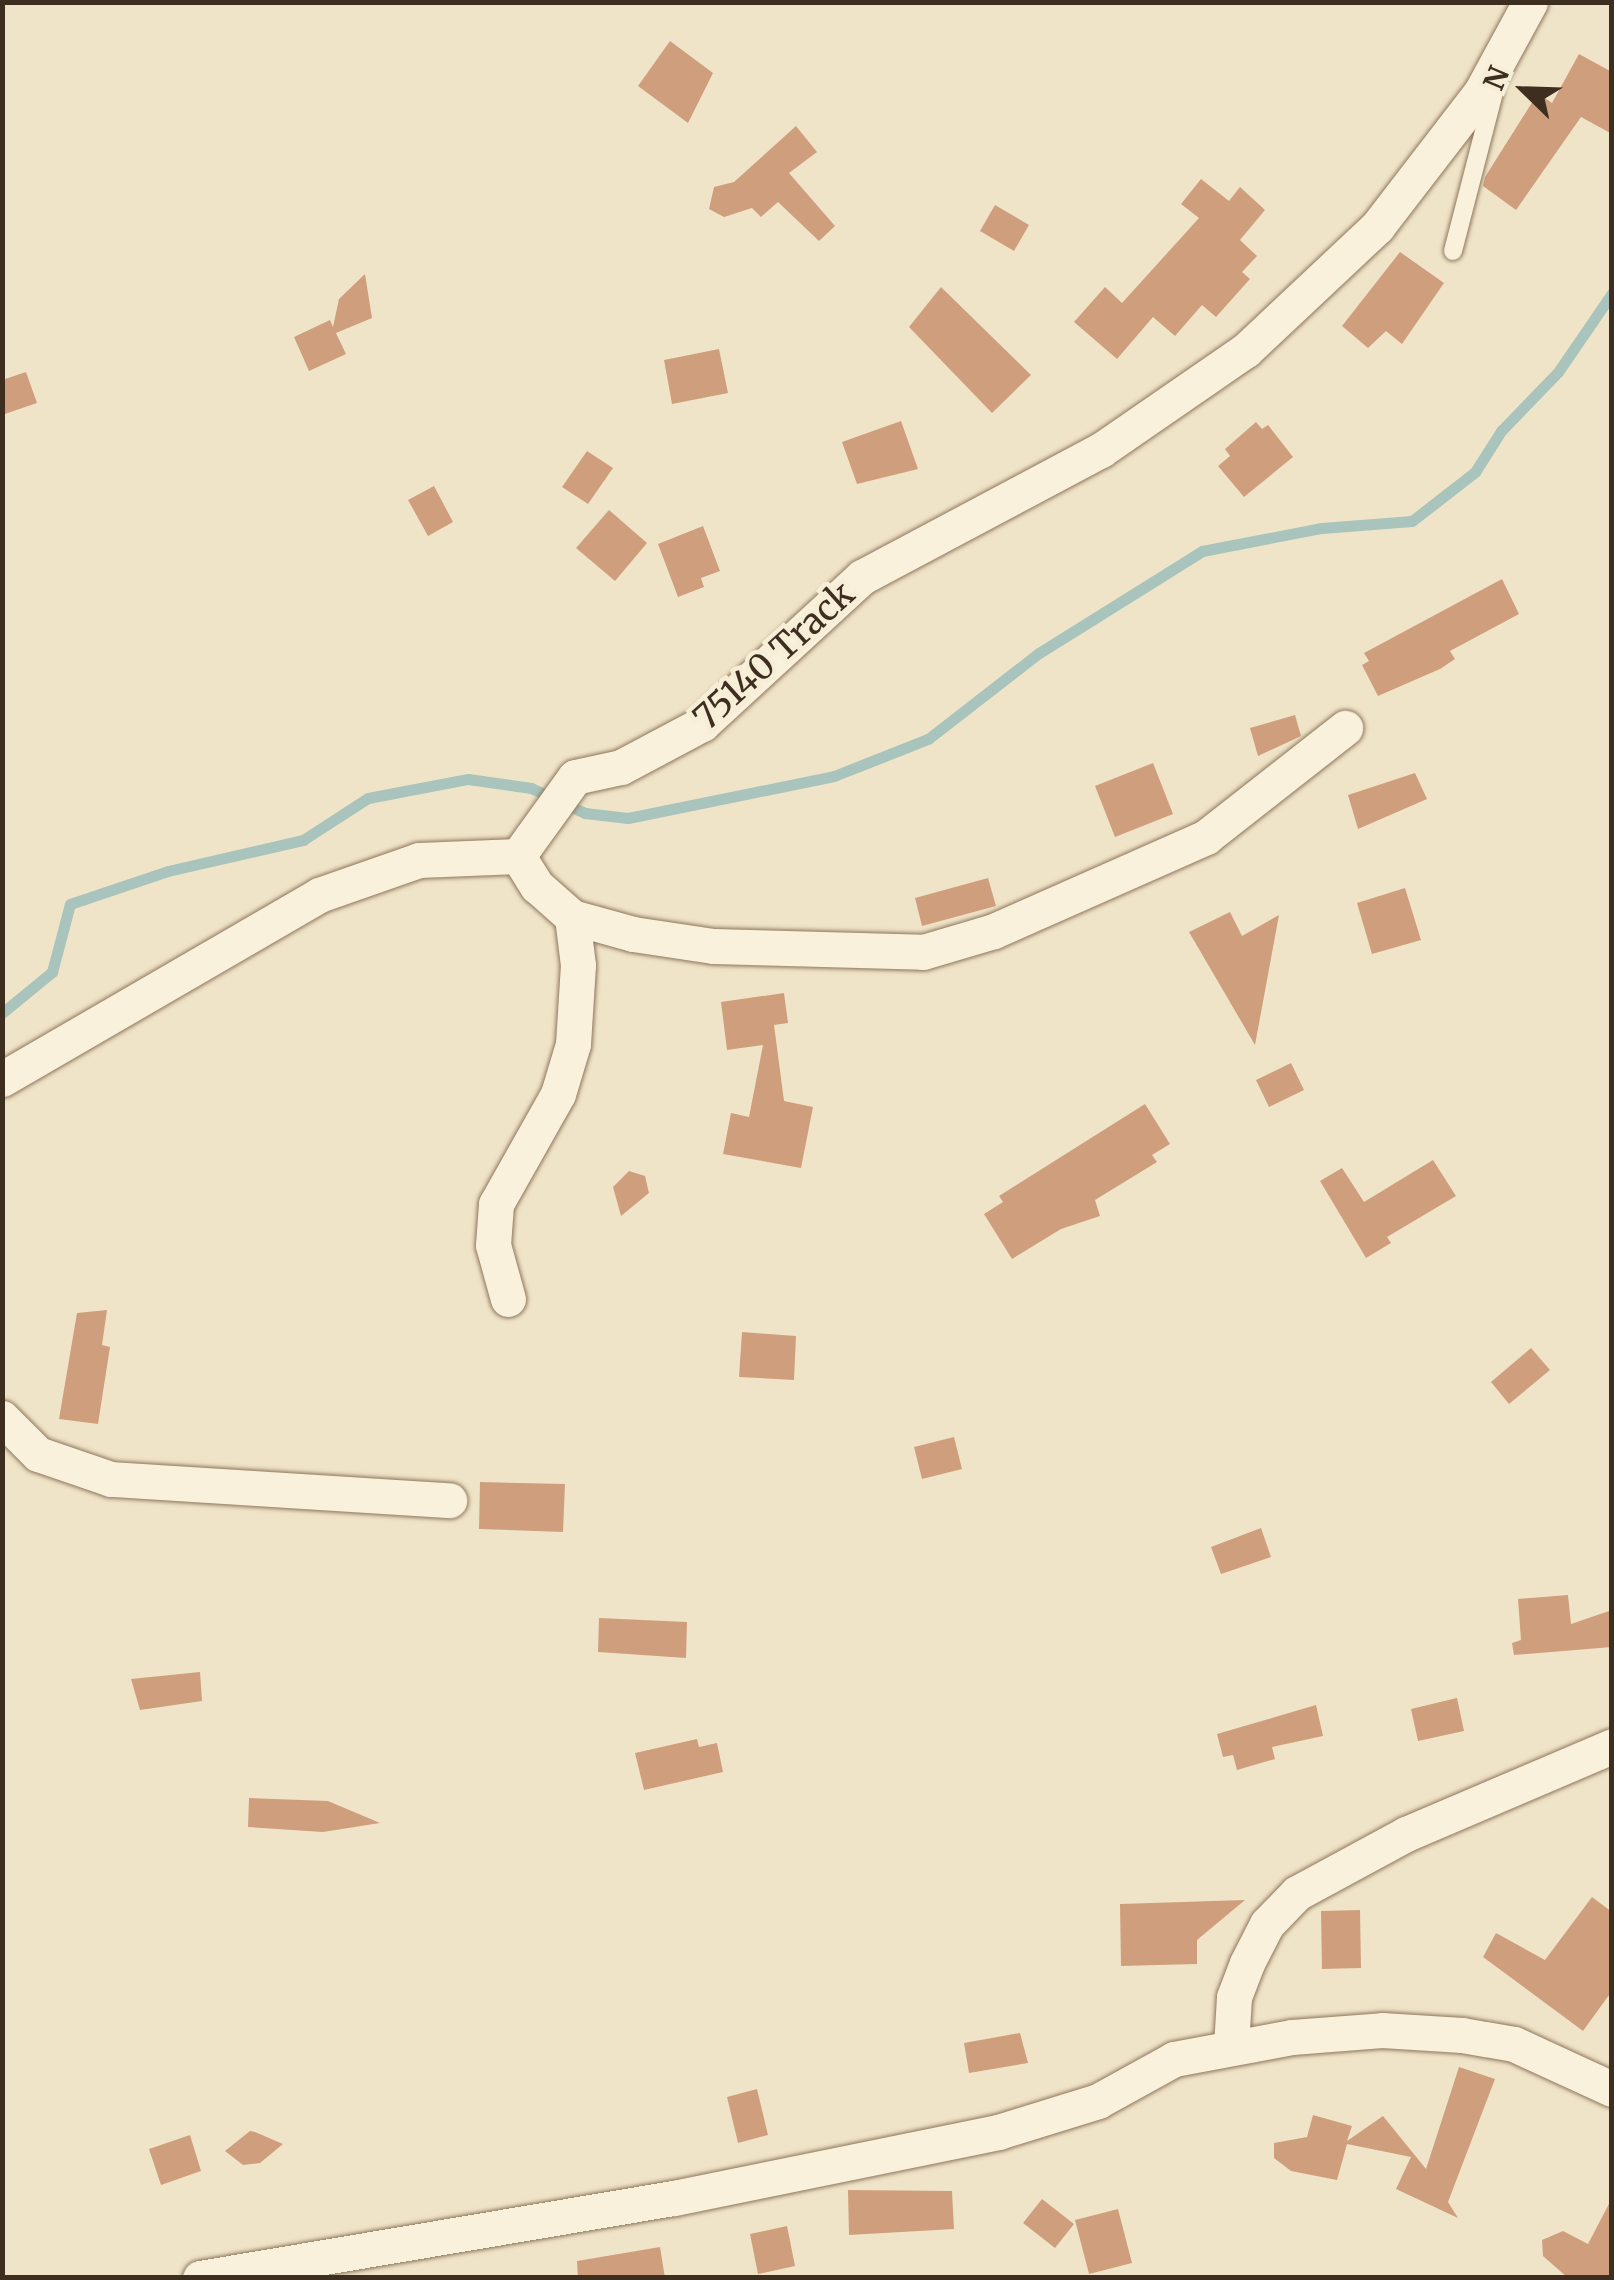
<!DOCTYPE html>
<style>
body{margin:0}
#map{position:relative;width:1614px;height:2280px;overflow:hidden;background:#f0e4c8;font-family:Merriweather,serif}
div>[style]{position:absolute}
.stream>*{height:11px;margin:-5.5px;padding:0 5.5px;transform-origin:5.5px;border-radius:5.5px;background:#a9c4bc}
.building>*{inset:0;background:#cf9f7d}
.roads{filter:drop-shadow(0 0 2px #8d765c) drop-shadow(0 0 2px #8d765c)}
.service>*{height:18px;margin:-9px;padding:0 9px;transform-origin:9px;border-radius:9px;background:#faf1dc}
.minor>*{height:35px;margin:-17.5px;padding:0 17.5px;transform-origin:17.5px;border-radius:17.5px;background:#faf1dc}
span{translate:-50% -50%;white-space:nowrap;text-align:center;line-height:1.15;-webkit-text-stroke:9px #f7eed8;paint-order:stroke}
.street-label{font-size:35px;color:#3d2e20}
.frame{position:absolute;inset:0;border:5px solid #3d2e20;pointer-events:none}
.north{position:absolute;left:1474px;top:40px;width:100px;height:100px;-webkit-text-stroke:8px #f7eed8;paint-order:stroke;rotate:293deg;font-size:28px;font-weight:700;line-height:40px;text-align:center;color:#3d2e20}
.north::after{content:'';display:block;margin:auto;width:35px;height:45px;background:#3d2e20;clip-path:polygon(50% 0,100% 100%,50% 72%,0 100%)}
</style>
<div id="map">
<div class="stream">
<div style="left:2px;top:1013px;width:65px;rotate:-39.4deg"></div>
<div style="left:52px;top:972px;width:70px;rotate:-75.2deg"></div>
<div style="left:70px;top:904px;width:103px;rotate:-18.6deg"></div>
<div style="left:168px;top:871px;width:139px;rotate:-12.9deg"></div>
<div style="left:303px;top:840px;width:77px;rotate:-32.9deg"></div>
<div style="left:368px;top:798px;width:102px;rotate:-10.8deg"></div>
<div style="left:468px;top:779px;width:64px;rotate:8.1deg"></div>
<div style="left:531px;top:788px;width:60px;rotate:24.8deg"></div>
<div style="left:585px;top:813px;width:43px;rotate:6.6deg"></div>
<div style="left:628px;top:818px;width:210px;rotate:-11.5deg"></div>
<div style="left:834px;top:776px;width:101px;rotate:-21.5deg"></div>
<div style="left:928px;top:739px;width:140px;rotate:-37.8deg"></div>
<div style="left:1039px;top:653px;width:192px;rotate:-32deg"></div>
<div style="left:1202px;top:551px;width:122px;rotate:-10.9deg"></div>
<div style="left:1322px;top:528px;width:90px;rotate:-4.4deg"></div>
<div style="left:1412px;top:521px;width:80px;rotate:-37.9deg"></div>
<div style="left:1475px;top:472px;width:49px;rotate:-57.6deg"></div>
<div style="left:1501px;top:431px;width:82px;rotate:-46deg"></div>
<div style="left:1558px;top:372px;width:96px;rotate:-55.6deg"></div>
</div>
<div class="building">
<div style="clip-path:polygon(670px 41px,713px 73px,688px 123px,638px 86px)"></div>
<div style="clip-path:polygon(1579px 54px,1612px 72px,1612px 134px,1581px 117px,1516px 210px,1483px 186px,1485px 177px,1538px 93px,1552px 103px)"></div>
<div style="clip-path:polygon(796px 126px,817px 152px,789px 173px,835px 226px,819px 241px,778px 202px,761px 217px,752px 208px,724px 217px,709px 209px,714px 187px,734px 182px)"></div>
<div style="clip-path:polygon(1201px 179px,1229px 201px,1240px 187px,1265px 210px,1240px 240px,1257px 256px,1242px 272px,1250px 279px,1216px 317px,1202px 305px,1175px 336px,1153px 317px,1117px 359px,1074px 322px,1105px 287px,1122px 303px,1199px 218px,1181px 204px)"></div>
<div style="clip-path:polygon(995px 205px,1029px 225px,1014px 251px,980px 231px)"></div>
<div style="clip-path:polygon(1400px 252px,1444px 283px,1402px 344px,1386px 331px,1368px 348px,1342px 326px)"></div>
<div style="clip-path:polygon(365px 274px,372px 318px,336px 333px,346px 354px,309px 371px,294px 337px,330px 320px,333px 327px,339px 299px)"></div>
<div style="clip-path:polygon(941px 287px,1031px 375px,992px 413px,909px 327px)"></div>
<div style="clip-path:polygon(719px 349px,728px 393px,672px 404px,664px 360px)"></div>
<div style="clip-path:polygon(26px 372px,37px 403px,2px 415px,2px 380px)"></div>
<div style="clip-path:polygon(901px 421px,918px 469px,857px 484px,842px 442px)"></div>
<div style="clip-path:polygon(1256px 422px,1262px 429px,1268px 425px,1293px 457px,1244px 497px,1218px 466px,1230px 456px,1225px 449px)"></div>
<div style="clip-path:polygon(587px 451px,613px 468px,588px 504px,562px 487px)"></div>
<div style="clip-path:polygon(434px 486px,453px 522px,428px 536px,408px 500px)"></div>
<div style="clip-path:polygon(609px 510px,647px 543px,615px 581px,576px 548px)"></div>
<div style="clip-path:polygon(703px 526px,720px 571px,701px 578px,704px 587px,678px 597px,658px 544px)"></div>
<div style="clip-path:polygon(1502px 579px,1519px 614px,1450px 651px,1455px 659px,1440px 669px,1378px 696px,1362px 665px,1369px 661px,1364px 653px)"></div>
<div style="clip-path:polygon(1295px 715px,1301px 736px,1258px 756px,1250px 728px)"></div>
<div style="clip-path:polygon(1153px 763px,1173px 814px,1115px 837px,1095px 786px)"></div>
<div style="clip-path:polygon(1415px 773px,1427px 799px,1358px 829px,1348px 795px)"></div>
<div style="clip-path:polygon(988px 878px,996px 906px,922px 926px,915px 898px)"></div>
<div style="clip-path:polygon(1405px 888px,1421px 940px,1372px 954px,1357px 903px)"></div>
<div style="clip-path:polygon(1230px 912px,1242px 936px,1279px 915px,1255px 1045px,1189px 932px)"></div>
<div style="clip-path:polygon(784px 993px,788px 1023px,774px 1025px,784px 1101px,813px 1107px,801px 1168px,723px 1154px,731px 1113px,749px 1117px,763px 1045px,727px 1050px,721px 1002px)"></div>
<div style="clip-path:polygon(1291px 1063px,1304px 1090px,1269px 1107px,1256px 1080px)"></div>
<div style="clip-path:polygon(1145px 1104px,1170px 1144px,1152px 1155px,1157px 1162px,1095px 1200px,1100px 1216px,1061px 1229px,1012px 1259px,984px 1214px,1003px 1202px,999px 1196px)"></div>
<div style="clip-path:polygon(1433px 1160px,1456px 1196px,1387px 1237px,1391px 1243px,1366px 1258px,1320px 1181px,1342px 1168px,1364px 1202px)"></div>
<div style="clip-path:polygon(629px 1171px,645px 1176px,649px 1193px,621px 1216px,613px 1187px)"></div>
<div style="clip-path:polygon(107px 1310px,102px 1345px,110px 1347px,98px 1424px,59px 1419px,77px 1313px)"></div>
<div style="clip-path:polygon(742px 1332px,796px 1336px,794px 1380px,739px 1377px)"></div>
<div style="clip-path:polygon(1531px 1348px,1550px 1370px,1509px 1404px,1491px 1382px)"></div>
<div style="clip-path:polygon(954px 1437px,962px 1469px,922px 1479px,914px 1447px)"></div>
<div style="clip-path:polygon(480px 1482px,565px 1484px,563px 1532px,479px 1529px)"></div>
<div style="clip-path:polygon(1261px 1528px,1271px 1557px,1221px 1574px,1211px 1547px)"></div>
<div style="clip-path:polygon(1568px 1595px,1571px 1624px,1612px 1610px,1612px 1647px,1514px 1655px,1512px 1643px,1521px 1640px,1518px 1599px)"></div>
<div style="clip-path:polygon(599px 1618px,687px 1622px,686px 1658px,598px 1652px)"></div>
<div style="clip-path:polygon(200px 1672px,202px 1701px,140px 1710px,131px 1679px)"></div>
<div style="clip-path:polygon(1457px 1698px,1464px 1731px,1418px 1741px,1411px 1709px)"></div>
<div style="clip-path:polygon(1316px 1705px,1323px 1736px,1272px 1747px,1275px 1759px,1237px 1770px,1233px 1755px,1223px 1757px,1217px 1734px)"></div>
<div style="clip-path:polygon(697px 1739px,699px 1747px,717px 1743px,723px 1772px,644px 1790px,635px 1753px)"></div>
<div style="clip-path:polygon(249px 1798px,328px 1801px,380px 1823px,323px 1832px,248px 1827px)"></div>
<div style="clip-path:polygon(1592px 1897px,1612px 1912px,1612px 1991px,1583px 2031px,1483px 1957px,1496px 1933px,1545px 1960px)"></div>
<div style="clip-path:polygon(1245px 1900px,1197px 1940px,1197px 1964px,1121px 1966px,1120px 1904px)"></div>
<div style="clip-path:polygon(1360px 1910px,1361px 1968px,1322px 1969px,1321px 1911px)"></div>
<div style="clip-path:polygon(1020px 2033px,1028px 2063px,969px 2073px,964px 2043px)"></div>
<div style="clip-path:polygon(1459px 2067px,1495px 2079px,1448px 2202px,1458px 2218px,1396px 2189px,1411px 2157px,1347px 2144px,1337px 2180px,1291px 2171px,1274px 2158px,1274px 2143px,1307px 2137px,1313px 2115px,1352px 2126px,1347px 2141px,1383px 2116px,1426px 2169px)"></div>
<div style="clip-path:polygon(757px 2089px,768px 2135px,738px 2143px,727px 2097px)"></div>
<div style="clip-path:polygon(250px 2131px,255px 2132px,283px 2144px,260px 2163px,243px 2165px,225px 2151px)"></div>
<div style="clip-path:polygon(190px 2135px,201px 2171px,161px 2185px,149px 2149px)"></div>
<div style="clip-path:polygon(848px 2190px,952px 2191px,954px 2229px,849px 2235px)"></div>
<div style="clip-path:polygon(1612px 2198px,1612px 2278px,1568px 2278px,1543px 2256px,1542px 2240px,1563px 2231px,1588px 2244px)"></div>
<div style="clip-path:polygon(1042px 2199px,1074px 2224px,1055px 2248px,1023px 2223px)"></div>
<div style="clip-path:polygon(1118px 2209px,1132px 2263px,1089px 2274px,1075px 2220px)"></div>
<div style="clip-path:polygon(787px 2226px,795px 2266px,758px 2274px,750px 2234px)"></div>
<div style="clip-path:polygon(660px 2247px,665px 2278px,578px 2278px,577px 2261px)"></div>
</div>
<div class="roads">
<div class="service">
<div style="left:1453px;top:251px;width:167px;rotate:-75.5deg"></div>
</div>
<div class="minor">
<div style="left:518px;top:856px;width:97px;rotate:-54.2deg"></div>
<div style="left:575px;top:777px;width:47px;rotate:-12.3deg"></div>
<div style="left:621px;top:767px;width:92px;rotate:-28deg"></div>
<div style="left:702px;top:724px;width:217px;rotate:-42.6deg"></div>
<div style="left:862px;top:577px;width:271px;rotate:-28deg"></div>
<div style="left:1101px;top:450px;width:176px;rotate:-34.6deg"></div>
<div style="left:1246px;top:350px;width:180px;rotate:-43.2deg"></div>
<div style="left:1377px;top:227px;width:170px;rotate:-52.4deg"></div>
<div style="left:1481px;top:92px;width:102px;rotate:-61.4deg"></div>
<div style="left:518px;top:856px;width:36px;rotate:58deg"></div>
<div style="left:537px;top:886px;width:47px;rotate:41.5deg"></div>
<div style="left:572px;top:917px;width:63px;rotate:15.6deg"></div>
<div style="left:633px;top:934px;width:81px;rotate:8.5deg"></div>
<div style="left:713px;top:946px;width:210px;rotate:1.6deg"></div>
<div style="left:923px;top:952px;width:74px;rotate:-16.5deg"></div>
<div style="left:994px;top:931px;width:232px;rotate:-23.9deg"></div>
<div style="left:1206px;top:837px;width:177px;rotate:-38.1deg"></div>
<div style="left:2px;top:1079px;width:367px;rotate:-30.1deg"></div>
<div style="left:319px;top:895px;width:106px;rotate:-19.3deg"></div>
<div style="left:419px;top:860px;width:99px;rotate:-2.3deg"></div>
<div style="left:508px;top:1299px;width:56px;rotate:-105.5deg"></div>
<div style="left:493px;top:1245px;width:41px;rotate:-85.8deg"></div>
<div style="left:496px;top:1204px;width:126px;rotate:-60.6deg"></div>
<div style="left:558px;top:1094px;width:52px;rotate:-73.3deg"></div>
<div style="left:573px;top:1044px;width:79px;rotate:-86.4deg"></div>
<div style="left:578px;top:965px;width:48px;rotate:-97.1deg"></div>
<div style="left:2px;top:1418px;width:51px;rotate:45deg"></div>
<div style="left:38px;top:1454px;width:77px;rotate:18.9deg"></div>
<div style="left:111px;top:1479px;width:339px;rotate:3.6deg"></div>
<div style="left:1231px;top:2046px;width:49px;rotate:-86.5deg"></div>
<div style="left:1234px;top:1997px;width:36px;rotate:-69deg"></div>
<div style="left:1247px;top:1963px;width:44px;rotate:-62.9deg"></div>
<div style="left:1267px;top:1924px;width:43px;rotate:-45.9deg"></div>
<div style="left:1297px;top:1893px;width:124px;rotate:-28.4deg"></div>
<div style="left:1406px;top:1834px;width:224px;rotate:-23.1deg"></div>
<div style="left:200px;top:2278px;width:481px;rotate:-9.6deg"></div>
<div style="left:674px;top:2198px;width:331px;rotate:-11.5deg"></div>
<div style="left:998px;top:2132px;width:105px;rotate:-17.2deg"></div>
<div style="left:1098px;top:2101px;width:87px;rotate:-28.9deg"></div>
<div style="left:1174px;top:2059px;width:120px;rotate:-10.6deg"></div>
<div style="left:1292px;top:2037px;width:90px;rotate:-4.4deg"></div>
<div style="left:1382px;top:2030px;width:80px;rotate:3.6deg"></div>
<div style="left:1462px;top:2035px;width:53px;rotate:9.8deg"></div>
<div style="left:1514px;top:2044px;width:108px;rotate:24.7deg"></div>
</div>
</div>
<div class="street-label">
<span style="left:774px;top:656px;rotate:-42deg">75140 Track</span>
</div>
<div class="frame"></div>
<div class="north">N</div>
</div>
